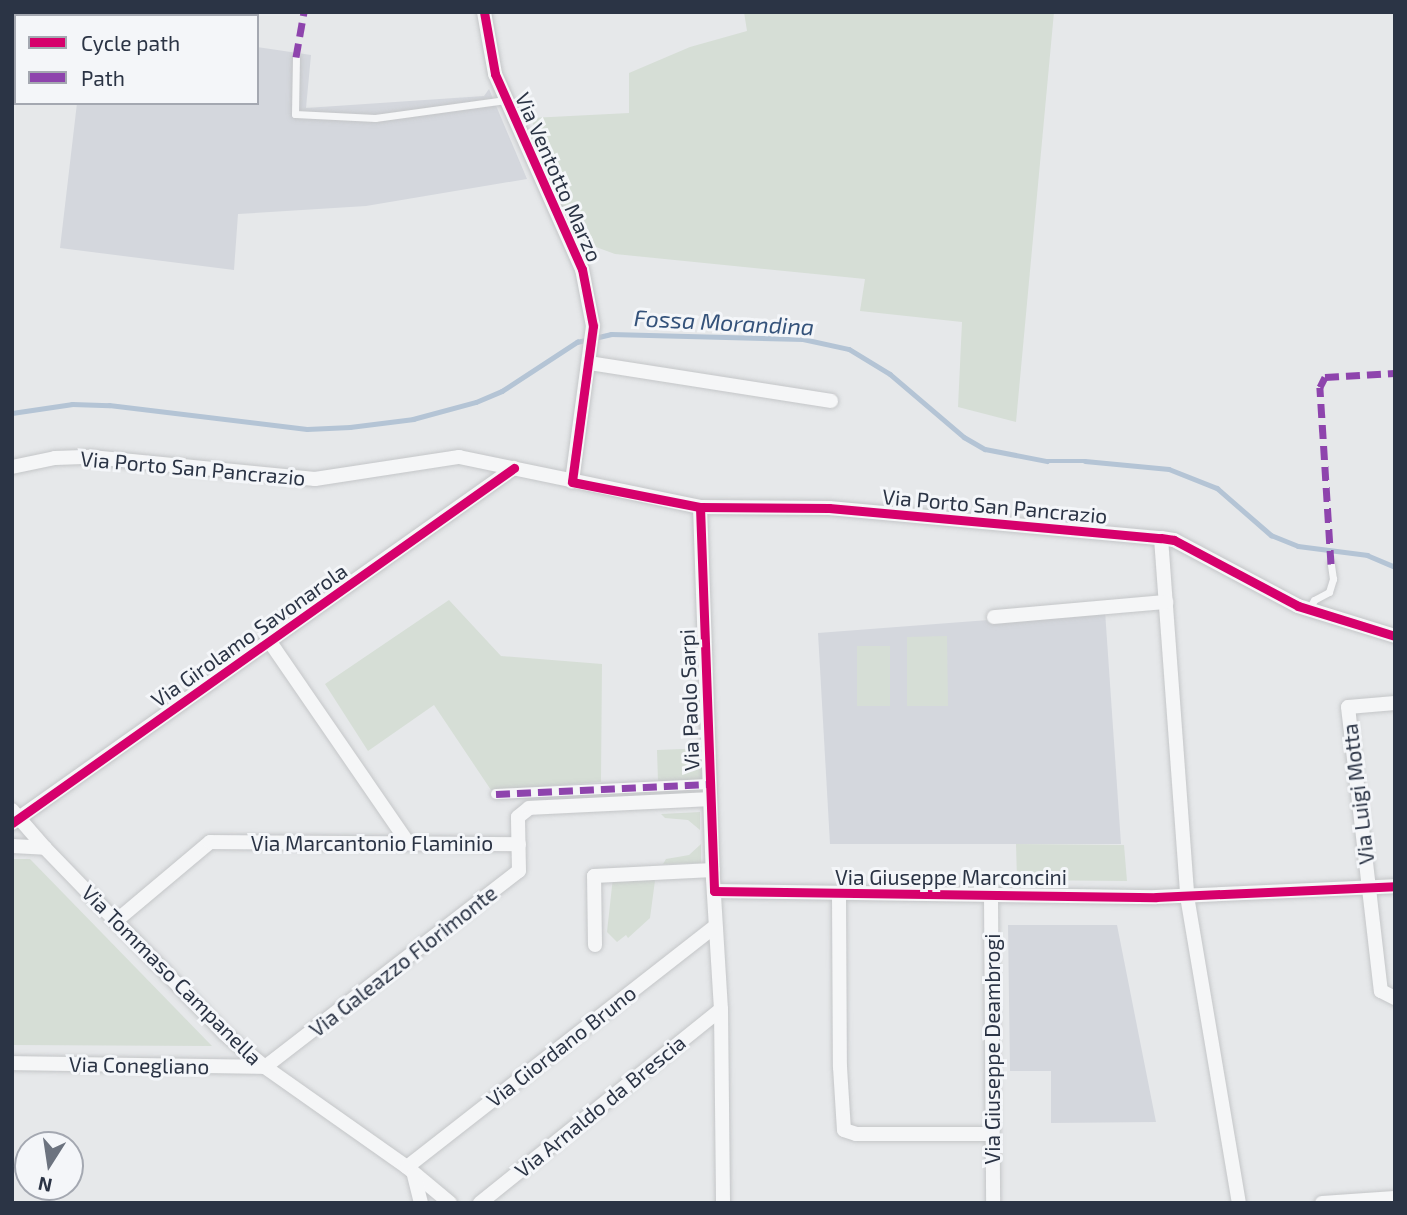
<!DOCTYPE html>
<style>
body{margin:0}
#map{position:relative;width:1407px;height:1215px;overflow:hidden;background:#e6e8ea;font-family:"Exo 2",sans-serif}
div>[style]{position:absolute}
.built>*{inset:0;background:#d4d7dd}
.green>*{inset:0;background:#d6ded6}
.stream>*{height:4.5px;margin:-2.25px;padding:0 2.25px;transform-origin:2.25px;border-radius:2.25px;background:#b4c4d5}
.roads{filter:drop-shadow(0 0 2px #c4c6c8) drop-shadow(0 0 2px #c4c6c8)}
.service>*{height:7px;margin:-3.5px;padding:0 3.5px;transform-origin:3.5px;border-radius:3.5px;background:#f5f6f7}
.pedestrian>*{height:10px;margin:-5px;padding:0 5px;transform-origin:5px;border-radius:5px;background:#f5f6f7}
.minor>*{height:14px;margin:-7px;padding:0 7px;transform-origin:7px;border-radius:7px;background:#f5f6f7}
.quiet>*{height:7px;margin-top:-3.5px;transform-origin:0;background:repeating-linear-gradient(90deg,#8e44ad 0 14px,transparent 0 21px)}
.cycleway>*{height:9px;margin:-4.5px;padding:0 4.5px;transform-origin:4.5px;border-radius:4.5px;background:#d6006c}
span{translate:-50% -50%;white-space:nowrap;text-align:center;line-height:1.15;-webkit-text-stroke:6px #f4f6f9;paint-order:stroke}
.street-label{font-size:21px;color:#2b3445}
.water-label{font-size:23px;color:#34527a;font-style:italic}
.frame{position:absolute;inset:0;border:14px solid #2b3445;pointer-events:none}
.legend{position:absolute;left:14px;top:14px;width:245px;height:91px;box-sizing:border-box;background:#f4f6f9;border:2px solid #a4a8b1;margin:0;padding:9px 12px;list-style:none;font-size:21px;color:#2b3445}
.legend li{display:flex;align-items:center;gap:14px;height:35px}
.legend b{width:35px;border:2px solid #a4a8b1}
.north{position:absolute;left:14px;top:1131px;width:70px;height:70px;box-sizing:border-box;background:#f4f6f9;border:2px solid #a4a8b1;border-radius:50%;rotate:192deg;font-size:19px;font-weight:700;line-height:28px;text-align:center;color:#2b3445}
.north::after{content:'';display:block;margin:auto;width:24px;height:32px;background:#6c737f;clip-path:polygon(50% 0,100% 100%,50% 72%,0 100%)}
</style>
<div id="map">
<div class="built">
<div style="clip-path:polygon(257px 47px,311px 55px,306px 108px,484px 96px,489px 89px,527px 179px,366px 206px,238px 214px,234px 270px,60px 248px,77px 103px,257px 103px)"></div>
<div style="clip-path:polygon(1105px 611px,1121px 844px,830px 844px,818px 633px)"></div>
<div style="clip-path:polygon(1008px 925px,1117px 925px,1156px 1122px,1051px 1123px,1051px 1071px,1010px 1071px)"></div>
</div>
<div class="green">
<div style="clip-path:polygon(744px 12px,1054px 12px,1016px 422px,958px 407px,962px 322px,860px 311px,865px 279px,615px 254px,574px 239px,531px 118px,629px 113px,629px 73px,690px 47px,747px 31px)"></div>
<div style="clip-path:polygon(449px 600px,501px 656px,602px 664px,601px 782px,491px 790px,434px 705px,368px 751px,325px 684px)"></div>
<div style="clip-path:polygon(947px 636px,948px 706px,907px 706px,907px 637px)"></div>
<div style="clip-path:polygon(857px 646px,890px 646px,890px 706px,857px 706px)"></div>
<div style="clip-path:polygon(708px 748px,708px 780px,658px 781px,657px 750px)"></div>
<div style="clip-path:polygon(700px 812px,700px 830px,688px 820px,665px 818px,661px 814px)"></div>
<div style="clip-path:polygon(701px 844px,701px 863px,663px 864px,666px 859px,689px 855px)"></div>
<div style="clip-path:polygon(1016px 844px,1124px 845px,1127px 881px,1017px 880px)"></div>
<div style="clip-path:polygon(12px 859px,30px 859px,212px 1046px,12px 1045px)"></div>
<div style="clip-path:polygon(656px 873px,650px 918px,628px 938px,626px 935px,617px 942px,607px 932px,613px 877px)"></div>
</div>
<div class="stream">
<div style="left:12px;top:413px;width:61px;rotate:-8.5deg"></div>
<div style="left:72px;top:404px;width:37px;rotate:2deg"></div>
<div style="left:109px;top:405px;width:199px;rotate:6.9deg"></div>
<div style="left:307px;top:429px;width:43px;rotate:-2.7deg"></div>
<div style="left:350px;top:427px;width:64px;rotate:-7.2deg"></div>
<div style="left:413px;top:419px;width:65px;rotate:-15.1deg"></div>
<div style="left:476px;top:402px;width:28px;rotate:-23deg"></div>
<div style="left:502px;top:391px;width:90px;rotate:-33.2deg"></div>
<div style="left:577px;top:342px;width:35px;rotate:-13deg"></div>
<div style="left:611px;top:334px;width:192px;rotate:1.5deg"></div>
<div style="left:803px;top:339px;width:47px;rotate:12.3deg"></div>
<div style="left:849px;top:349px;width:48px;rotate:31.4deg"></div>
<div style="left:890px;top:374px;width:97px;rotate:40.4deg"></div>
<div style="left:964px;top:437px;width:24px;rotate:30deg"></div>
<div style="left:985px;top:449px;width:63px;rotate:11deg"></div>
<div style="left:1047px;top:461px;width:38px"></div>
<div style="left:1085px;top:461px;width:84px;rotate:5.4deg"></div>
<div style="left:1169px;top:469px;width:52px;rotate:21.6deg"></div>
<div style="left:1217px;top:488px;width:72px;rotate:41deg"></div>
<div style="left:1271px;top:535px;width:29px;rotate:22deg"></div>
<div style="left:1298px;top:546px;width:70px;rotate:7.4deg"></div>
<div style="left:1367px;top:555px;width:30px;rotate:23deg"></div>
</div>
<div class="roads">
<div class="service">
<div style="left:296px;top:57px;width:57px;rotate:91deg"></div>
<div style="left:295px;top:114px;width:80px;rotate:2.9deg"></div>
<div style="left:375px;top:118px;width:132px;rotate:-7.8deg"></div>
<div style="left:1309px;top:609px;width:10px;rotate:-61deg"></div>
<div style="left:1314px;top:600px;width:17px;rotate:-28deg"></div>
<div style="left:1329px;top:592px;width:14px;rotate:-73deg"></div>
<div style="left:1333px;top:579px;width:15px;rotate:-98deg"></div>
</div>
<div class="pedestrian">
<div style="left:496px;top:794px;width:213px;rotate:-2.7deg"></div>
</div>
<div class="minor">
<div style="left:484px;top:12px;width:63px;rotate:79.9deg"></div>
<div style="left:495px;top:74px;width:214px;rotate:66deg"></div>
<div style="left:582px;top:269px;width:58px;rotate:79.1deg"></div>
<div style="left:593px;top:326px;width:157px;rotate:97.7deg"></div>
<div style="left:589px;top:363px;width:245px;rotate:8.9deg"></div>
<div style="left:12px;top:467px;width:44px;rotate:-11.8deg"></div>
<div style="left:55px;top:458px;width:36px;rotate:-2deg"></div>
<div style="left:91px;top:457px;width:225px;rotate:5.6deg"></div>
<div style="left:315px;top:479px;width:146px;rotate:-8.7deg"></div>
<div style="left:459px;top:457px;width:246px;rotate:11.7deg"></div>
<div style="left:700px;top:507px;width:129px;rotate:0.4deg"></div>
<div style="left:829px;top:508px;width:333px;rotate:5.2deg"></div>
<div style="left:1161px;top:538px;width:13px;rotate:9deg"></div>
<div style="left:1174px;top:540px;width:140px;rotate:28deg"></div>
<div style="left:1298px;top:606px;width:102px;rotate:17.2deg"></div>
<div style="left:700px;top:507px;width:372px;rotate:88deg"></div>
<div style="left:713px;top:879px;width:130px;rotate:86.5deg"></div>
<div style="left:721px;top:1009px;width:194px;rotate:89.4deg"></div>
<div style="left:1161px;top:538px;width:359px;rotate:85.8deg"></div>
<div style="left:1187px;top:896px;width:311px;rotate:80.4deg"></div>
<div style="left:994px;top:617px;width:173px;rotate:-5deg"></div>
<div style="left:270px;top:642px;width:244px;rotate:55.5deg"></div>
<div style="left:1395px;top:703px;width:47px;rotate:175.1deg"></div>
<div style="left:1348px;top:707px;width:286px;rotate:83.4deg"></div>
<div style="left:1381px;top:991px;width:16px;rotate:27deg"></div>
<div style="left:12px;top:810px;width:50px;rotate:49deg"></div>
<div style="left:45px;top:848px;width:257px;rotate:45.9deg"></div>
<div style="left:224px;top:1033px;width:53px;rotate:39.7deg"></div>
<div style="left:265px;top:1067px;width:174px;rotate:35.2deg"></div>
<div style="left:407px;top:1167px;width:56px;rotate:39.9deg"></div>
<div style="left:12px;top:823px;width:615px;rotate:-35.27deg"></div>
<div style="left:12px;top:846px;width:33px;rotate:3deg"></div>
<div style="left:714px;top:891px;width:442px;rotate:0.8deg"></div>
<div style="left:1156px;top:897px;width:239px;rotate:-2.6deg"></div>
<div style="left:839px;top:894px;width:173px;rotate:89.7deg"></div>
<div style="left:840px;top:1067px;width:63px;rotate:86.4deg"></div>
<div style="left:844px;top:1130px;width:13px;rotate:18deg"></div>
<div style="left:856px;top:1134px;width:136px"></div>
<div style="left:991px;top:896px;width:307px;rotate:89.6deg"></div>
<div style="left:116px;top:921px;width:123px;rotate:-40deg"></div>
<div style="left:210px;top:842px;width:309px;rotate:0.4deg"></div>
<div style="left:595px;top:945px;width:69px;rotate:-90.8deg"></div>
<div style="left:594px;top:876px;width:119px;rotate:-2.9deg"></div>
<div style="left:12px;top:1063px;width:253px;rotate:0.9deg"></div>
<div style="left:265px;top:1067px;width:321px;rotate:-37.7deg"></div>
<div style="left:519px;top:871px;width:54px;rotate:-91.1deg"></div>
<div style="left:518px;top:817px;width:14px;rotate:-39deg"></div>
<div style="left:529px;top:808px;width:181px;rotate:-2.8deg"></div>
<div style="left:407px;top:1167px;width:391px;rotate:-38deg"></div>
<div style="left:414px;top:1175px;width:29px;rotate:76deg"></div>
<div style="left:480px;top:1203px;width:309px;rotate:-38.8deg"></div>
<div style="left:1322px;top:1203px;width:73px;rotate:-3.9deg"></div>
</div>
</div>
<div class="quiet">
<div style="left:296px;top:57px;width:46px;rotate:-79.9deg"></div>
<div style="left:1331px;top:564px;width:177px;rotate:-93.6deg"></div>
<div style="left:1320px;top:387px;width:11px;rotate:-63deg"></div>
<div style="left:1325px;top:377px;width:70px;rotate:-3.3deg"></div>
<div style="left:496px;top:794px;width:213px;rotate:-2.7deg"></div>
</div>
<div class="cycleway">
<div style="left:484px;top:12px;width:63px;rotate:79.9deg"></div>
<div style="left:495px;top:74px;width:214px;rotate:66deg"></div>
<div style="left:582px;top:269px;width:58px;rotate:79.1deg"></div>
<div style="left:593px;top:326px;width:157px;rotate:97.7deg"></div>
<div style="left:572px;top:482px;width:130px;rotate:11.1deg"></div>
<div style="left:700px;top:507px;width:129px;rotate:0.4deg"></div>
<div style="left:829px;top:508px;width:333px;rotate:5.2deg"></div>
<div style="left:1161px;top:538px;width:13px;rotate:9deg"></div>
<div style="left:1174px;top:540px;width:140px;rotate:28deg"></div>
<div style="left:1298px;top:606px;width:102px;rotate:17.2deg"></div>
<div style="left:700px;top:507px;width:384px;rotate:87.9deg"></div>
<div style="left:714px;top:891px;width:442px;rotate:0.8deg"></div>
<div style="left:1156px;top:897px;width:239px;rotate:-2.6deg"></div>
<div style="left:12px;top:823px;width:615px;rotate:-35.27deg"></div>
</div>
<div class="street-label">
<span style="left:559px;top:177px;rotate:66deg">Via Ventotto Marzo</span>
<span style="left:193px;top:468px;rotate:5deg">Via Porto San Pancrazio</span>
<span style="left:995px;top:506px;rotate:5deg">Via Porto San Pancrazio</span>
<span style="left:249px;top:635px;rotate:-35deg">Via Girolamo Savonarola</span>
<span style="left:689px;top:700px;rotate:-92deg">Via Paolo Sarpi</span>
<span style="left:1358px;top:794px;rotate:-97deg">Via Luigi Motta</span>
<span style="left:372px;top:843px">Via Marcantonio Flaminio</span>
<span style="left:951px;top:877px">Via Giuseppe Marconcini</span>
<span style="left:403px;top:961px;rotate:-38deg">Via Galeazzo Florimonte</span>
<span style="left:172px;top:975px;rotate:45deg">Via Tommaso Campanella</span>
<span style="left:561px;top:1046px;rotate:-38deg">Via Giordano Bruno</span>
<span style="left:992px;top:1049px;rotate:-90deg">Via Giuseppe Deambrogi</span>
<span style="left:139px;top:1065px;rotate:1deg">Via Conegliano</span>
<span style="left:600px;top:1106px;rotate:-39deg">Via Arnaldo da Brescia</span>
</div>
<div class="water-label">
<span style="left:724px;top:322px;rotate:3deg">Fossa Morandina</span>
</div>
<div class="frame"></div>
<ul class="legend">
<li><b style="height:9px;background:#d6006c"></b>Cycle path</li>
<li><b style="height:9px;background:#8e44ad"></b>Path</li>
</ul>
<div class="north">N</div>
</div>
